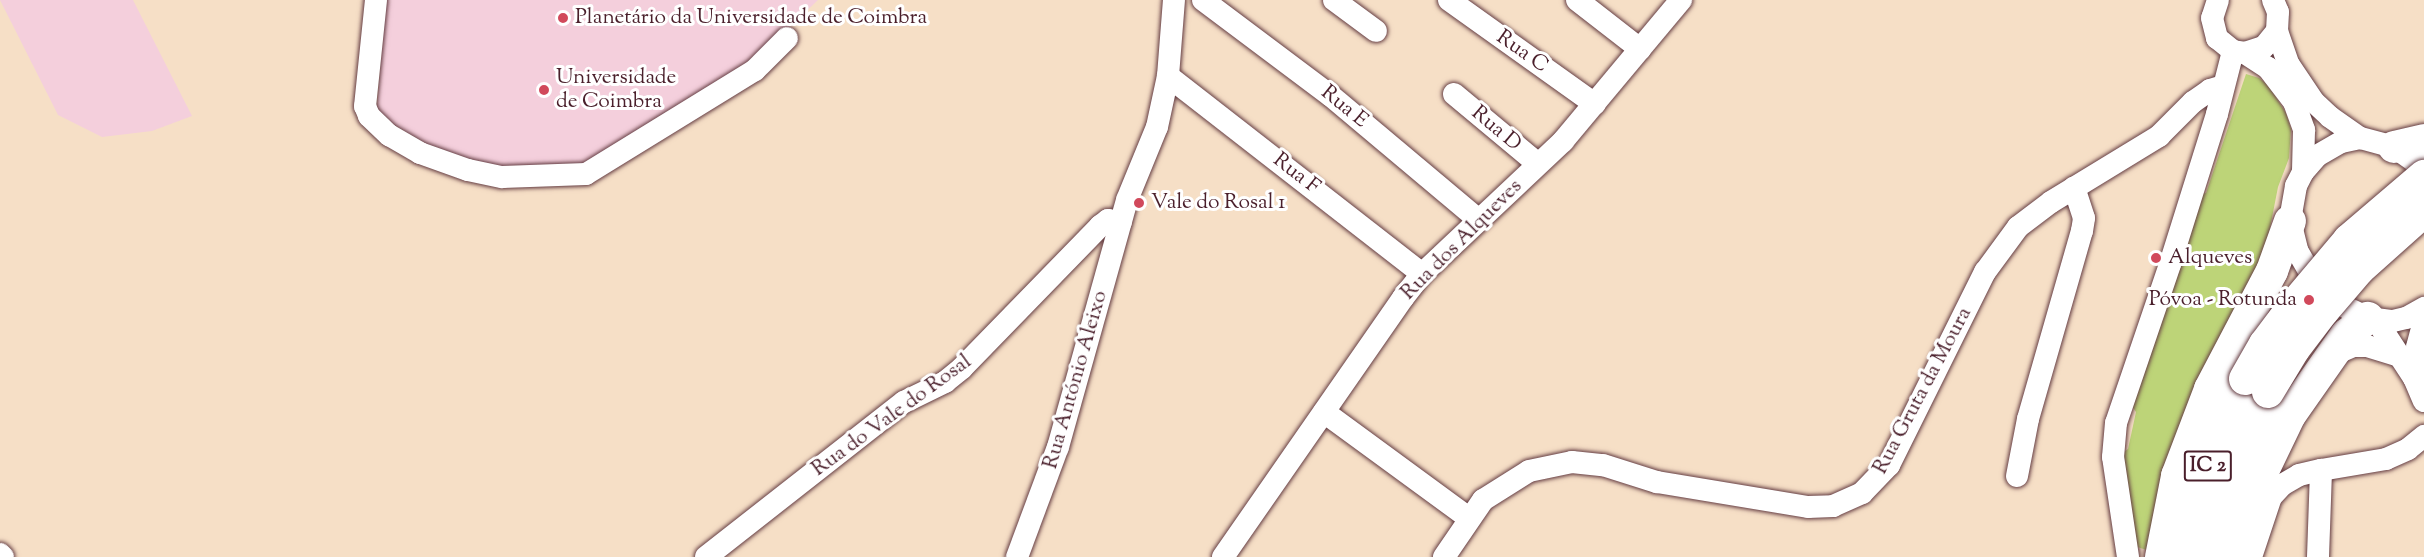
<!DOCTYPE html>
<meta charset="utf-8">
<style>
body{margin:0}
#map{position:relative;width:2424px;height:557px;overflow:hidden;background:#f6dfc6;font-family:"Sorts Mill Goudy",serif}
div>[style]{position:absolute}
.built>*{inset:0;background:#f4cfdc}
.green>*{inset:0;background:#bdd478}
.roads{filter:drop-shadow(0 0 2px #643c42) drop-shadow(0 0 2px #643c42)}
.minor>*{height:22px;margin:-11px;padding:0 11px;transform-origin:11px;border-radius:11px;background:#fff}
.highway>*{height:32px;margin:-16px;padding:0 16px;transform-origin:16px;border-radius:16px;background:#fff}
.bridges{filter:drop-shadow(0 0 2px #643c42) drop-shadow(0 0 2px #643c42)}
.highway-bridge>*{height:32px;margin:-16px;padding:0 16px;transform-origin:16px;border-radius:16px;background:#fff}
.dots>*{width:16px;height:16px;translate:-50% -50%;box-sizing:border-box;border:3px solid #fff;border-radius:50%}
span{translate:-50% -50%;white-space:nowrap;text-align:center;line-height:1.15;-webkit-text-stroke:6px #fff;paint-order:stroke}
.shield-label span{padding:2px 4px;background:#fff;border:2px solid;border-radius:4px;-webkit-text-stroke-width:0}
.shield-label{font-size:20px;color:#4a1f2b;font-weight:700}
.poi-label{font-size:21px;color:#4a1f2b}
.left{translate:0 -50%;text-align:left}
.right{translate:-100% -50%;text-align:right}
.street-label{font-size:21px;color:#4a1f2b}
</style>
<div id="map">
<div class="built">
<div style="clip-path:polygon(0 0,133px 0,192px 116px,152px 131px,102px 137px,58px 115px)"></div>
<div style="clip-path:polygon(386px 0,818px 0,751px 64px,584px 168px,504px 168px,470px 160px,426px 144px,396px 126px,377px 110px)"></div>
</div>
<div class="green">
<div style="clip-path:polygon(2246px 74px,2259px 78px,2268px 85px,2286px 113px,2291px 129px,2289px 158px,2278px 187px,2267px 243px,2150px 551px,2134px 546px,2121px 454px,2128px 449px,2136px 412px,2131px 405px,2199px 194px,2206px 193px)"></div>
</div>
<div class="roads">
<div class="minor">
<div style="left:376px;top:0;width:107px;rotate:95.9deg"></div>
<div style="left:365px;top:106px;width:11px;rotate:68deg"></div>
<div style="left:369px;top:116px;width:28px;rotate:44deg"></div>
<div style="left:389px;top:135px;width:36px;rotate:30deg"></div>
<div style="left:420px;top:153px;width:51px;rotate:19.5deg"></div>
<div style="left:468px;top:170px;width:35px;rotate:12deg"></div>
<div style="left:502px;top:177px;width:84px;rotate:-2deg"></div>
<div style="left:586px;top:174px;width:198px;rotate:-31.6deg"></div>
<div style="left:755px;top:70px;width:45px;rotate:-45deg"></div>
<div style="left:1203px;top:0;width:160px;rotate:36.9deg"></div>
<div style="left:1331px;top:96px;width:193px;rotate:40deg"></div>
<div style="left:1334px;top:0;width:52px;rotate:36.4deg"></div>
<div style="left:1449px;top:0;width:179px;rotate:35.5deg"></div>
<div style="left:1577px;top:0;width:80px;rotate:37.9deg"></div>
<div style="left:2218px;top:0;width:19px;rotate:108deg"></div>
<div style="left:2212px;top:18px;width:21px;rotate:76deg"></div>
<div style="left:2217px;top:38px;width:21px;rotate:39deg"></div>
<div style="left:2233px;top:51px;width:12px;rotate:9deg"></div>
<div style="left:2245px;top:53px;width:20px;rotate:-18deg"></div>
<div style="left:2264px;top:47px;width:21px;rotate:-51deg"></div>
<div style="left:2277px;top:31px;width:19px;rotate:-87deg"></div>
<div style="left:2278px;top:12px;width:13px;rotate:-113deg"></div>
<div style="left:2277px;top:31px;width:36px;rotate:71deg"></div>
<div style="left:2289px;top:65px;width:45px;rotate:56deg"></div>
<div style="left:2314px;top:102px;width:22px;rotate:43deg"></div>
<div style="left:2330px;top:117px;width:37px;rotate:35deg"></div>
<div style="left:2245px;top:53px;width:27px;rotate:33deg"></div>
<div style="left:2268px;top:68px;width:43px;rotate:52.6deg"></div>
<div style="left:2294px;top:102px;width:30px;rotate:70deg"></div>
<div style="left:2304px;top:130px;width:42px;rotate:91.4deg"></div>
<div style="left:1168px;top:76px;width:322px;rotate:37.9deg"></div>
<div style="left:1454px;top:94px;width:109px;rotate:39.8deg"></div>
<div style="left:2424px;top:173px;width:16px;rotate:-130deg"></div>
<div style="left:2414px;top:161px;width:24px;rotate:-145deg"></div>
<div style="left:2394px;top:147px;width:35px;rotate:-165deg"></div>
<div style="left:2360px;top:138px;width:19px;rotate:168deg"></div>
<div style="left:2341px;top:142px;width:28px;rotate:150deg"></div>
<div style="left:2317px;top:156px;width:21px;rotate:131deg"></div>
<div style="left:2303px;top:172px;width:16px;rotate:117deg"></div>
<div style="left:2296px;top:186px;width:36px;rotate:100deg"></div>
<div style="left:2290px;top:221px;width:32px;rotate:76deg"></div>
<div style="left:2298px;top:252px;width:24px;rotate:60deg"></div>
<div style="left:2310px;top:273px;width:18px;rotate:52deg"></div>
<div style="left:2321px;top:287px;width:33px;rotate:39deg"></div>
<div style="left:2347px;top:308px;width:23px;rotate:25deg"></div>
<div style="left:2368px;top:318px;width:25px;rotate:7deg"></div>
<div style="left:2393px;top:321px;width:13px;rotate:-13deg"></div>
<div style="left:2406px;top:318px;width:21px;rotate:-29deg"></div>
<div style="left:2376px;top:320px;width:69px;rotate:56.8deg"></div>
<div style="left:2414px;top:378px;width:25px;rotate:67deg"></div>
<div style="left:2330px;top:356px;width:25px;rotate:-23deg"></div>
<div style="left:2353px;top:346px;width:14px"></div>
<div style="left:2367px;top:346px;width:34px;rotate:17deg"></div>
<div style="left:2414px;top:378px;width:31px;rotate:-84deg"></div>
<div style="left:2417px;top:347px;width:28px;rotate:-75deg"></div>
<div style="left:1324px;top:412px;width:180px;rotate:36.2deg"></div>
<div style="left:2017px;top:476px;width:58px;rotate:-79.1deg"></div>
<div style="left:2028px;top:419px;width:196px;rotate:-74deg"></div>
<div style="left:2082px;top:231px;width:13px;rotate:-81deg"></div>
<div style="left:2084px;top:218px;width:32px;rotate:-108deg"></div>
<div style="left:0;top:554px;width:4px;rotate:45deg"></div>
<div style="left:706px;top:557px;width:251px;rotate:-38.1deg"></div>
<div style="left:904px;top:402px;width:46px;rotate:-26deg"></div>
<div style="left:945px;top:382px;width:22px;rotate:-39deg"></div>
<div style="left:962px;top:368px;width:198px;rotate:-45.8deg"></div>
<div style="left:1100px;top:226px;width:10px;rotate:-37deg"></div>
<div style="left:1108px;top:220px;width:13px;rotate:9deg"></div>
<div style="left:1017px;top:557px;width:117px;rotate:-69.6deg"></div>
<div style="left:1058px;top:447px;width:256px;rotate:-74.4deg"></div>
<div style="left:1127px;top:200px;width:79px;rotate:-67.7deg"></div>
<div style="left:1157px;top:127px;width:52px;rotate:-77.8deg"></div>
<div style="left:1168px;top:76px;width:76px;rotate:-85.5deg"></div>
<div style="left:1223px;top:557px;width:315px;rotate:-55.2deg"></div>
<div style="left:1403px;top:298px;width:31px;rotate:-52deg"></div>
<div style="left:1422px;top:274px;width:194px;rotate:-43.3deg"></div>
<div style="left:1563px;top:141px;width:184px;rotate:-50.1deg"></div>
<div style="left:1444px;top:557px;width:69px;rotate:-55.6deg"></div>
<div style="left:1483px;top:500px;width:54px;rotate:-32.2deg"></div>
<div style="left:1529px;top:471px;width:44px;rotate:-11.8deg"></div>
<div style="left:1572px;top:462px;width:31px;rotate:6deg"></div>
<div style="left:1603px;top:465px;width:57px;rotate:17.5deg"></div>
<div style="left:1657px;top:482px;width:153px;rotate:9.4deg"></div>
<div style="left:1808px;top:507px;width:25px;rotate:-2deg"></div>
<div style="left:1833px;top:506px;width:32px;rotate:-24deg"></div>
<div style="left:1862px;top:493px;width:39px;rotate:-46deg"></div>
<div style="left:1889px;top:465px;width:216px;rotate:-63.6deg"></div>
<div style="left:1985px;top:272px;width:56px;rotate:-53.7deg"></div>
<div style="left:2018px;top:227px;width:41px;rotate:-37.1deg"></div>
<div style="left:2051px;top:202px;width:127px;rotate:-31.4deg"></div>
<div style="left:2159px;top:136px;width:48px;rotate:-45deg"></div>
<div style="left:2193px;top:102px;width:21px;rotate:-35deg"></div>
<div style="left:2210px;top:90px;width:14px;rotate:-17deg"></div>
<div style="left:2128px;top:557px;width:101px;rotate:-98.5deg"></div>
<div style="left:2113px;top:457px;width:34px;rotate:-85deg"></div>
<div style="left:2116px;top:423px;width:168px;rotate:-71.2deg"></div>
<div style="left:2170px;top:264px;width:157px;rotate:-72.6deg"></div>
<div style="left:2217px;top:114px;width:65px;rotate:-75.7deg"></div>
<div style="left:2251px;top:557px;width:63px;rotate:-71.6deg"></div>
<div style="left:2271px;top:497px;width:16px;rotate:-47deg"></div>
<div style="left:2282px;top:485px;width:20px;rotate:-30deg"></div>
<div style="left:2299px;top:475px;width:23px;rotate:-13deg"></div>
<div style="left:2318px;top:557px;width:87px;rotate:-88deg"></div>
<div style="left:2321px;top:470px;width:66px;rotate:-9.6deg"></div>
<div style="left:2386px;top:459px;width:24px;rotate:-24deg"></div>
<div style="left:2408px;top:449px;width:21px;rotate:-39deg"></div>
</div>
<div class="highway">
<div style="left:2394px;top:147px;width:31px;rotate:-13deg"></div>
<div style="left:2161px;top:557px;width:83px;rotate:-78.8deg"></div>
<div style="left:2177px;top:476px;width:93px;rotate:-69.2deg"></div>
<div style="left:2210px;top:389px;width:133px;rotate:-62.3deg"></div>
<div style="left:2272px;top:271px;width:53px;rotate:-70.2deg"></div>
<div style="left:2180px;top:557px;width:126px;rotate:-72.4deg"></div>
<div style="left:2218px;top:437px;width:64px;rotate:-65deg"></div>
<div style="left:2205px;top:557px;width:100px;rotate:-72.5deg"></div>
<div style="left:2235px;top:462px;width:77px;rotate:-64.8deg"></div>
<div style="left:2231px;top:557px;width:62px;rotate:-72.1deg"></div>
<div style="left:2250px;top:498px;width:92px;rotate:-64.3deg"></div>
<div style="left:2290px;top:415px;width:98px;rotate:-55deg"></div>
<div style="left:2346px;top:335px;width:28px;rotate:-38deg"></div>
</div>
</div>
<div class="bridges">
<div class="highway-bridge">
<div style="left:2245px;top:379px;width:40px;rotate:-60.3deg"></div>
<div style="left:2265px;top:344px;width:50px;rotate:-53.1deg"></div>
<div style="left:2295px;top:304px;width:84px;rotate:-49.8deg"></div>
<div style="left:2349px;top:240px;width:99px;rotate:-40.5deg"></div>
<div style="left:2268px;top:392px;width:50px;rotate:-58.8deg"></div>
<div style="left:2294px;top:349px;width:48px;rotate:-52.7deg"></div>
<div style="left:2323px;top:311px;width:55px;rotate:-49.4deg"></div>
<div style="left:2359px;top:269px;width:87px;rotate:-41.7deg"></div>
</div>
</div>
<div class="dots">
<div style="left:563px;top:18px;background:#d1495b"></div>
<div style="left:544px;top:90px;background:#d1495b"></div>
<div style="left:1139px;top:203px;background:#d1495b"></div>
<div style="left:2156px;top:258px;background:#d1495b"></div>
<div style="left:2309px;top:300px;background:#d1495b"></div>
</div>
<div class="shield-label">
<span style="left:2208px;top:466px">IC 2</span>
</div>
<div class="poi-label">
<span class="left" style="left:575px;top:18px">Planetário da Universidade de Coimbra</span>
<span class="left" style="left:556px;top:90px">Universidade<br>de Coimbra</span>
<span class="left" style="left:1151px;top:203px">Vale do Rosal 1</span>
<span class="left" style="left:2168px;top:258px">Alqueves</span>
<span class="right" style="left:2297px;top:300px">Póvoa - Rotunda</span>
</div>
<div class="street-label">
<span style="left:1522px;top:52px;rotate:35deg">Rua C</span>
<span style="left:1344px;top:107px;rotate:39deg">Rua E</span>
<span style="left:1496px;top:129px;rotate:40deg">Rua D</span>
<span style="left:1296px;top:174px;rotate:38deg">Rua F</span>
<span style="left:1462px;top:240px;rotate:-45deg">Rua dos Alqueves</span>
<span style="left:1076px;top:380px;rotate:-74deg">Rua António Aleixo</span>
<span style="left:1923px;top:391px;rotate:-62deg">Rua Gruta da Moura</span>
<span style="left:892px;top:416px;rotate:-36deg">Rua do Vale do Rosal</span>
</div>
</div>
